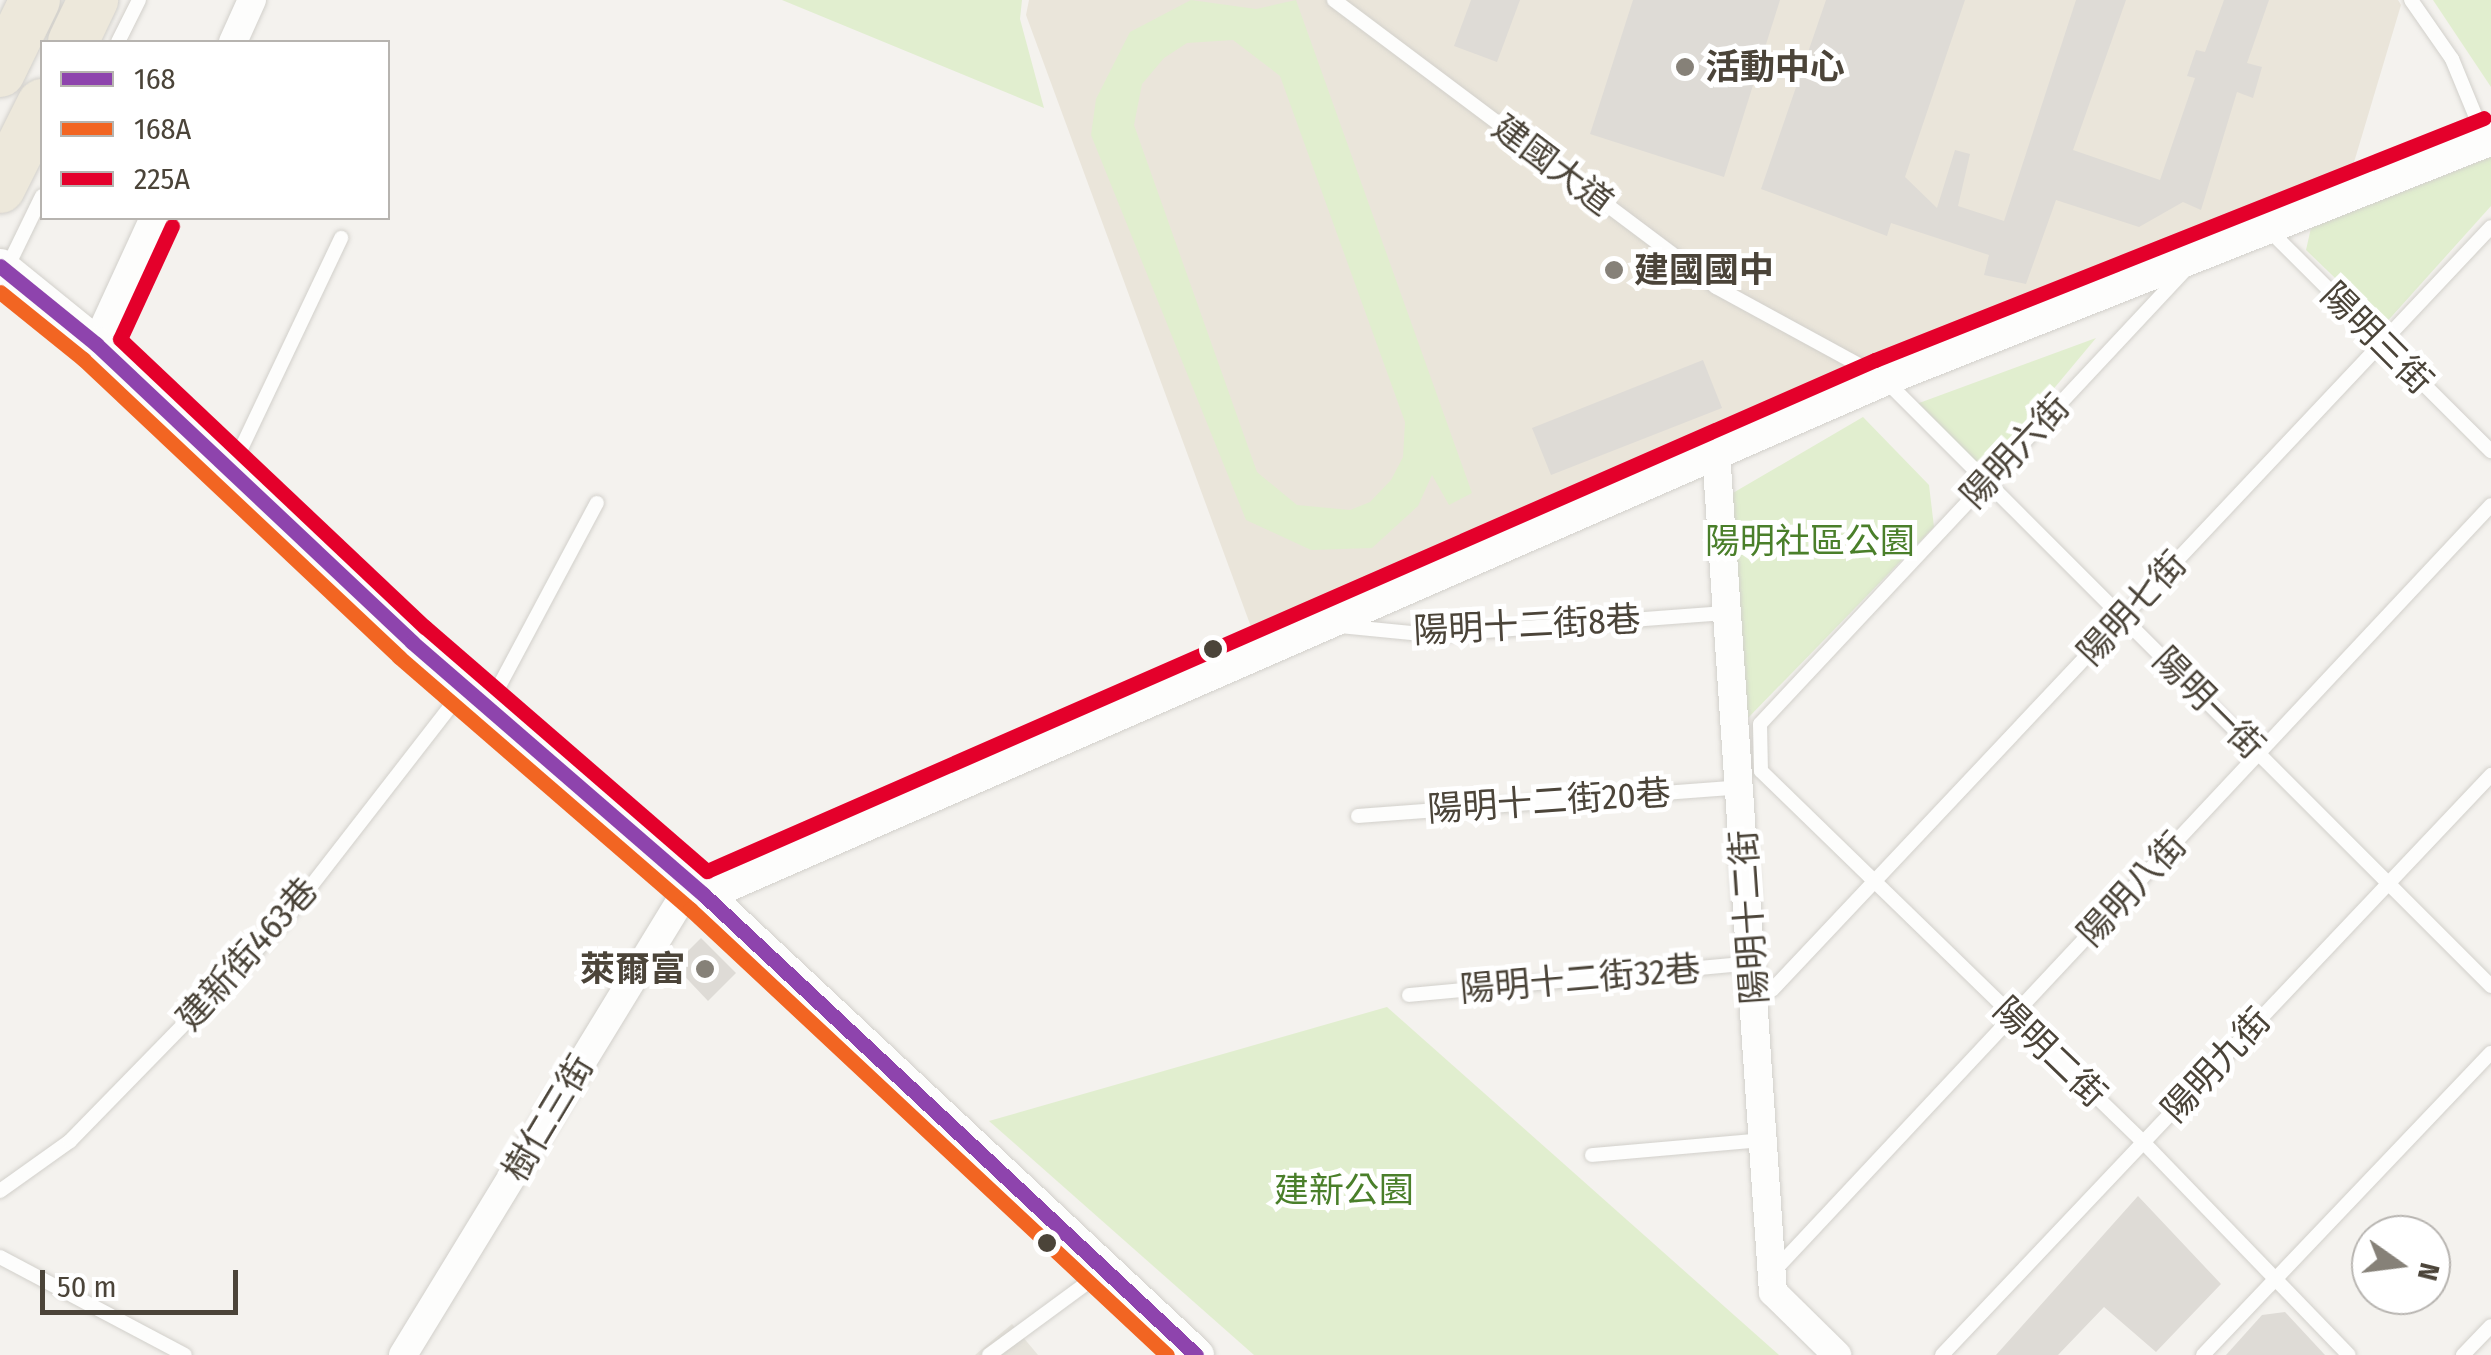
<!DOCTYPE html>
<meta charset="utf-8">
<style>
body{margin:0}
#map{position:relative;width:2491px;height:1355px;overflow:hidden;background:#f4f2ee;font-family:"Fira Sans Condensed","Noto Sans TC",sans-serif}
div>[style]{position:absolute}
.residential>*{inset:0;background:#e7e4dc}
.education>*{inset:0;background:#eae5da}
.green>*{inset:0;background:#e1eecf}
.building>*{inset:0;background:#dedbd6}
.roads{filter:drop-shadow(0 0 2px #d2d0cb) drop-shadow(0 0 2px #d2d0cb)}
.service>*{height:14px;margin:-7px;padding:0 7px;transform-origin:7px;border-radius:7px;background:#fdfdfc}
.minor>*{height:28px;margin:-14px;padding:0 14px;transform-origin:14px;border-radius:14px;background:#fdfdfc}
.tertiary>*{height:35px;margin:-17.5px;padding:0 17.5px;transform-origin:17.5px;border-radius:17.5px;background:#fdfdfc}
.motorway>*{height:50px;margin:-25px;padding:0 25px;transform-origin:25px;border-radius:25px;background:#ede8db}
.bus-1>*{height:15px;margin:-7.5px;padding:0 7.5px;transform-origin:7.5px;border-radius:7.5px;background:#8e44ad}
.bus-2>*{height:15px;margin:-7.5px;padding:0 7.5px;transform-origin:7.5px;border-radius:7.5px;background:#f26522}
.bus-3>*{height:15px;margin:-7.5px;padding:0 7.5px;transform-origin:7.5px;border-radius:7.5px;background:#e4002b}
.dots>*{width:28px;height:28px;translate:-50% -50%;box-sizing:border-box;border:5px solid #fff;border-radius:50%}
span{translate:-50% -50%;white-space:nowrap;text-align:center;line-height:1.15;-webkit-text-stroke:10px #fff;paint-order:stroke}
.poi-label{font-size:35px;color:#4b4439;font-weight:700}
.left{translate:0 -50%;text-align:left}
.right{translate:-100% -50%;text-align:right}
.street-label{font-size:35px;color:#4b4439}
.park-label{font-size:35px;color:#4a7f2a}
.legend{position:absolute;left:40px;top:40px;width:350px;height:180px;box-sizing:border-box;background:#fff;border:2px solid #b7b4b0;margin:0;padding:12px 18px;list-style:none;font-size:30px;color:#4b4439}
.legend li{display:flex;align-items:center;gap:20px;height:50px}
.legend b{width:50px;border:2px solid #b7b4b0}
.north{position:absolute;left:2351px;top:1215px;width:100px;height:100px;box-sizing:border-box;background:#fff;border:2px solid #b7b4b0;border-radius:50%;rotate:104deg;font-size:28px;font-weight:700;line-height:40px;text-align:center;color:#4b4439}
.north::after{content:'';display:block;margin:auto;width:35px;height:45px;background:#868178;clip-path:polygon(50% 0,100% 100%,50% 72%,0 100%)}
.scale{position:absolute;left:40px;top:1270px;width:198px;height:45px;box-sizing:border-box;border:5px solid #4b4439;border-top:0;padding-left:12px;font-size:30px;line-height:35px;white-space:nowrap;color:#4b4439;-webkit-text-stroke:8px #fff;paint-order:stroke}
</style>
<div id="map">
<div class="residential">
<div style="clip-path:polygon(1012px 1324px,1038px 1355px,975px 1355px)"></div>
</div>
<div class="education">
<div style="clip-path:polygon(1029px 0,2398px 0,2401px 5px,2352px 169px,1862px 371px,1254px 635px,1026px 15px)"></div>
</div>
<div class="green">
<div style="clip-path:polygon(782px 0,1022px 0,1020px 19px,1044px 108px)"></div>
<div style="clip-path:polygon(evenodd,1191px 0,1256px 9px,1296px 0,1472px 493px,1449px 505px,1432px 475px,1418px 506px,1372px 548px,1311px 550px,1246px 520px,1091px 135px,1096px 99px,1130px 32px,1191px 0,1233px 40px,1280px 76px,1405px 422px,1403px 457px,1391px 480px,1370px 502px,1350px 510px,1297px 505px,1257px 472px,1134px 125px,1142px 84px,1164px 58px,1187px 43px,1233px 40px)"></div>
<div style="clip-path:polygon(2433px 0,2491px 0,2491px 87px)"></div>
<div style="clip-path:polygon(2491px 157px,2491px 206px,2384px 325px,2306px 250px,2311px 228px)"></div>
<div style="clip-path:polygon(2096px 338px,1981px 476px,1911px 406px)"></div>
<div style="clip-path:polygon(1863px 417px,1929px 485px,1934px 527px,1747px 719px,1726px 497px)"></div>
<div style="clip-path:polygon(1387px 1007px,1573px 1172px,1779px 1355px,1254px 1355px,989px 1121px)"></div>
</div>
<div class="building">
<div style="clip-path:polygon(1471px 0,1520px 0,1497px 62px,1454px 46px)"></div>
<div style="clip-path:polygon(1633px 0,1780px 0,1724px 177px,1590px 134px)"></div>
<div style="clip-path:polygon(1826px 0,1965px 0,1905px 177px,1937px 208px,1955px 150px,1970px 154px,1958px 206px,2004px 221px,2076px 0,2126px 0,2073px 150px,2160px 180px,2195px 78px,2187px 76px,2196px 50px,2205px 52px,2224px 0,2269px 0,2247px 63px,2262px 67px,2253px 98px,2237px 92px,2201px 210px,2183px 202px,2139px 227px,2056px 200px,2026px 284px,1984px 275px,1989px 255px,1891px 223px,1887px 236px,1761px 189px)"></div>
<div style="clip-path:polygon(1703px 360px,1722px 408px,1551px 475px,1532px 428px)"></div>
<div style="clip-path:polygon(701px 938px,736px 973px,708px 1001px,674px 965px)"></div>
<div style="clip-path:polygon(2138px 1196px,2221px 1284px,2156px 1352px,2104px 1307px,2058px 1355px,1996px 1355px)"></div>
<div style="clip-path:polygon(2285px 1312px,2325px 1355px,2226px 1355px,2262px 1315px)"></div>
</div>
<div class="roads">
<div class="service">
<div style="left:1334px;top:0;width:478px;rotate:36.9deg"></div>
<div style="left:1716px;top:287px;width:190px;rotate:28.6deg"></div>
<div style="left:1883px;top:378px;width:860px;rotate:45deg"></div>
<div style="left:2411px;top:0;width:72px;rotate:55.2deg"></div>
<div style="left:2452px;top:59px;width:87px;rotate:67.6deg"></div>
<div style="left:118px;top:42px;width:47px;rotate:-63.4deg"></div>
<div style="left:2268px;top:229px;width:315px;rotate:44.9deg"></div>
<div style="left:2186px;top:269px;width:623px;rotate:133.11deg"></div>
<div style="left:1760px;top:724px;width:47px;rotate:88.8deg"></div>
<div style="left:1761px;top:771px;width:533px;rotate:44.16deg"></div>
<div style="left:2143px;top:1142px;width:296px;rotate:46deg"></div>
<div style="left:6px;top:270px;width:82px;rotate:-64.1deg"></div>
<div style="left:231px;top:470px;width:257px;rotate:-64.6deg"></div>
<div style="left:1340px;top:626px;width:92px;rotate:5.6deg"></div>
<div style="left:1432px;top:635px;width:297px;rotate:-4.3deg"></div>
<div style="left:489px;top:705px;width:229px;rotate:-61.9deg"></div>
<div style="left:1358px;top:816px;width:383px;rotate:-4.3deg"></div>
<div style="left:1772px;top:990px;width:1048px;rotate:-46.7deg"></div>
<div style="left:1409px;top:995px;width:344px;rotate:-5.3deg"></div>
<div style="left:1592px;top:1155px;width:172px;rotate:-5deg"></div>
<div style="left:0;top:1191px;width:86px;rotate:-35.5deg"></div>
<div style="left:70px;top:1141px;width:301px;rotate:-45.7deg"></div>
<div style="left:280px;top:926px;width:300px;rotate:-52.2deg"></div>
<div style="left:0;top:1257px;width:209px;rotate:27.9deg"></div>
<div style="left:1774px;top:1271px;width:1049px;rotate:-46.89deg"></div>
<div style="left:989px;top:1355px;width:140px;rotate:-36.3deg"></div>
<div style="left:1942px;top:1355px;width:799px;rotate:-46.57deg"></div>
<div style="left:2203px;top:1355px;width:417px;rotate:-46.4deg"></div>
<div style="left:2463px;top:1355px;width:40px;rotate:-46deg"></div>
</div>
<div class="minor">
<div style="left:233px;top:42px;width:46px;rotate:-65.7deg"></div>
<div style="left:96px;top:344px;width:139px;rotate:-65.3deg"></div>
<div style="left:1716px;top:452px;width:842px;rotate:86.12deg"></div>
<div style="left:1773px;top:1292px;width:90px;rotate:44.5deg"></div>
<div style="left:403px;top:1355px;width:533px;rotate:-58.58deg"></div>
<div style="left:681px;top:900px;width:23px;rotate:-15deg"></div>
</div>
<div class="tertiary">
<div style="left:0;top:266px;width:124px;rotate:39.1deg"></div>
<div style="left:96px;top:344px;width:434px;rotate:43.3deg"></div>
<div style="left:412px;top:642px;width:385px;rotate:40.9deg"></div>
<div style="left:703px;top:894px;width:675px;rotate:43.08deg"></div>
<div style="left:703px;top:894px;width:1288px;rotate:-23.62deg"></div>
<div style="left:1883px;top:378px;width:654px;rotate:-21.62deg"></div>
</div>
<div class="motorway">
<div style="left:73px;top:42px;width:47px;rotate:-64.5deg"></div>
<div style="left:0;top:72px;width:80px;rotate:-64.1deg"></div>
<div style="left:0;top:188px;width:94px;rotate:-63.4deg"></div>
</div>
</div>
<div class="bus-1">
<div style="left:0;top:266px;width:124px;rotate:39.1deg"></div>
<div style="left:96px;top:344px;width:434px;rotate:43.3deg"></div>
<div style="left:412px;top:642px;width:385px;rotate:40.9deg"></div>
<div style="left:703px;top:894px;width:675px;rotate:43.08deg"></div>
</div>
<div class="bus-2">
<div style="left:0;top:292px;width:107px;rotate:38.9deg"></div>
<div style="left:83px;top:359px;width:434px;rotate:43.3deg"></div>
<div style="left:399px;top:657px;width:385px;rotate:40.9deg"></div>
<div style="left:690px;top:909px;width:653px;rotate:43.08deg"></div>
</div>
<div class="bus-3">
<div style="left:172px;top:226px;width:124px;rotate:114.7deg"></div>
<div style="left:120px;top:339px;width:419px;rotate:43.4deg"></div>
<div style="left:425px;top:627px;width:373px;rotate:40.9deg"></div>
<div style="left:707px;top:871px;width:1275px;rotate:-23.63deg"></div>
<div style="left:1875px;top:360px;width:655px;rotate:-21.67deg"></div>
</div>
<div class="dots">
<div style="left:1685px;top:67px;background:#868178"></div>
<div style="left:1614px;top:270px;background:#868178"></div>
<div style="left:1213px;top:649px;background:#4b4439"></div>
<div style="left:705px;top:969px;background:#868178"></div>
<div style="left:1047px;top:1243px;background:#4b4439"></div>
</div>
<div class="poi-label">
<span class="left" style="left:1705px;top:67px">活動中心</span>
<span class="left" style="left:1634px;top:270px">建國國中</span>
<span class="right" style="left:685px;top:969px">萊爾富</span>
</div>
<div class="street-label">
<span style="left:1553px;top:165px;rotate:37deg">建國大道</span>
<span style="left:2377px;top:338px;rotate:45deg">陽明三街</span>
<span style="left:2015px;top:451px;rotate:-47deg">陽明六街</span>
<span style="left:2132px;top:608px;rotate:-47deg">陽明七街</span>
<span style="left:1527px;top:625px;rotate:-3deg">陽明十二街8巷</span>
<span style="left:2209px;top:703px;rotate:45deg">陽明一街</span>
<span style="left:1549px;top:801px;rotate:-4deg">陽明十二街20巷</span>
<span style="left:2132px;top:889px;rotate:-47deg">陽明八街</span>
<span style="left:1749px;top:917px;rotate:-94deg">陽明十二街</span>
<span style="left:247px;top:954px;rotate:-48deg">建新街463巷</span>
<span style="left:1580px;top:979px;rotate:-5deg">陽明十二街32巷</span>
<span style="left:2050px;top:1052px;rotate:44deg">陽明二街</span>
<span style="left:2216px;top:1065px;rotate:-47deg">陽明九街</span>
<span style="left:548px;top:1118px;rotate:-59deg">樹仁三街</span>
</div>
<div class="park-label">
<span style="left:1810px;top:541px">陽明社區公園</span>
<span style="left:1344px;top:1190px">建新公園</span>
</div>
<ul class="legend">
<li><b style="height:12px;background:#8e44ad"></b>168</li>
<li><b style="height:12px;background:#f26522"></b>168A</li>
<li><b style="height:12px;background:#e4002b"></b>225A</li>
</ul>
<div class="north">N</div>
<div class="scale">50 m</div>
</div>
